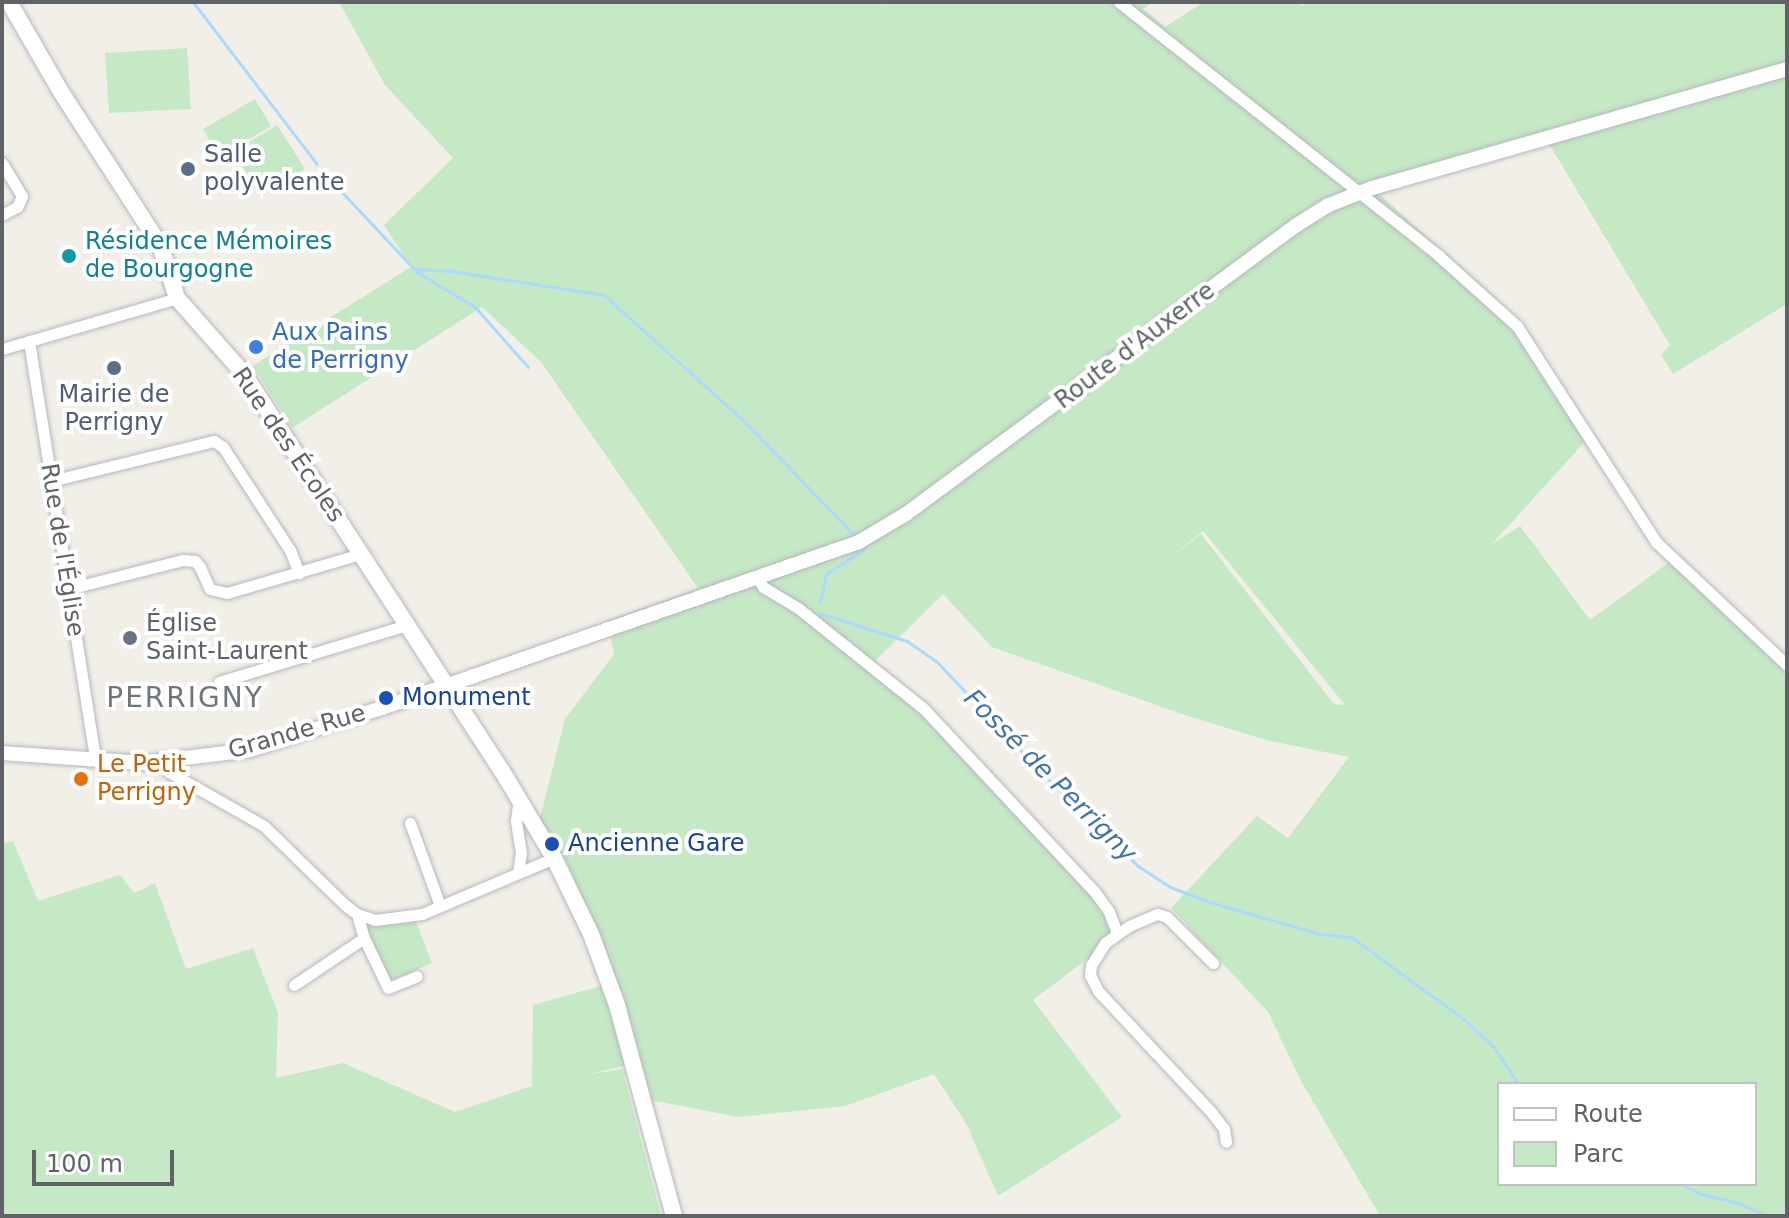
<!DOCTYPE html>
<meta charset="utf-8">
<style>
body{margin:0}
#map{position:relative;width:1789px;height:1218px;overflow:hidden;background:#f1efe8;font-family:"DejaVu Sans",sans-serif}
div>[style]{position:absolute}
.green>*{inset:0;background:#c5e8c5}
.stream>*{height:3px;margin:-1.5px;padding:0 1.5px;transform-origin:1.5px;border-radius:1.5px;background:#aadaff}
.roads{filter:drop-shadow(0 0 2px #b5b8bc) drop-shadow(0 0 2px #b5b8bc)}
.minor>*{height:11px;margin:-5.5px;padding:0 5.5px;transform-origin:5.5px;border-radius:5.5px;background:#fff}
.tertiary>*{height:14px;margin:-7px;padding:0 7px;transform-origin:7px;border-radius:7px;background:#fff}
.secondary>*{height:16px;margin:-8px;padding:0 8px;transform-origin:8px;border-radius:8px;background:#fff}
.dots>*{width:22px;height:22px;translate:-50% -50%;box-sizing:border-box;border:4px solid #fff;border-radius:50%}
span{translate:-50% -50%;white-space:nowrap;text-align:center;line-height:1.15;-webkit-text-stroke:8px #fff;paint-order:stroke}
.service-label{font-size:24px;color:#4e5e75}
.left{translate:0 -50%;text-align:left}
.culture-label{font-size:24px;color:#0d838f}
.shop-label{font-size:24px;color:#366cbe}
.street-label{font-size:24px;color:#5f6368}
.worship-label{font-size:24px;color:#5b616d}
.transit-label{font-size:24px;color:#164399}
.food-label{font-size:24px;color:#c56008}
.water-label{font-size:26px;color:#4174aa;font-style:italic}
.quarter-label{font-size:28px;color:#70757a;letter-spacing:2px}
.frame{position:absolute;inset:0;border:4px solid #5f6368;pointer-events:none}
.legend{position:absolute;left:1497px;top:1082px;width:260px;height:104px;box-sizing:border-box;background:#fff;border:2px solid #bfc1c3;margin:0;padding:10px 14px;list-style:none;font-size:24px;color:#5f6368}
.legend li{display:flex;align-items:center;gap:16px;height:40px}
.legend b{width:40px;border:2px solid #bfc1c3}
.scale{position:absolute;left:32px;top:1150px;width:142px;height:36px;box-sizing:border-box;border:4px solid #5f6368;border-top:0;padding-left:10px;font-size:24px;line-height:28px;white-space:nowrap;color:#5f6368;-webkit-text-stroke:6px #fff;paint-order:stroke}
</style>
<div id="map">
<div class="green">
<div style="clip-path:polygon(evenodd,339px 2px,884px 2px,887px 5px,891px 2px,1153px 2px,1143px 9px,1165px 27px,1204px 2px,1298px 2px,1302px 6px,1310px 2px,1787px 2px,1787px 304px,1673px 374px,1661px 355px,1670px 345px,1548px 142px,1379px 194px,1496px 298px,1591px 435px,1492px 544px,1520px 526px,1590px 620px,1671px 561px,1787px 675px,1787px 1216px,1380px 1216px,1301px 1081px,1268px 1012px,1171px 908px,1257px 816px,1288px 838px,1349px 757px,1266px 740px,1182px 714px,992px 647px,943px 594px,874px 662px,1099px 895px,1113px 939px,1033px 1000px,1122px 1117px,998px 1196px,966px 1123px,934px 1074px,845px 1106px,738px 1117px,651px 1100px,568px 865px,540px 818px,565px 719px,614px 654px,608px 621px,698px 588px,541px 362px,482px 307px,292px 428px,253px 366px,411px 267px,384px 225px,453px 158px,385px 85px,339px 2px,1203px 531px,1345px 705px,1334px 704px,1201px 534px,1163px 563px,1203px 531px,339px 2px,1499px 1084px,1755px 1084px,1755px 1184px,1499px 1184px,1499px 1084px)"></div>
<div style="clip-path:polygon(187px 48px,191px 109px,109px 113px,105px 53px)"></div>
<div style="clip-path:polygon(255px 99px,271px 126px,219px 157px,203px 129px)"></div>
<div style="clip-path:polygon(277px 125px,305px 169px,261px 197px,233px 152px)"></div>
<div style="clip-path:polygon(13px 841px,38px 901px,120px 875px,134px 893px,155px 883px,186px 969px,253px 948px,278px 1013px,276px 1078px,343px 1063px,455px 1112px,532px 1086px,533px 1005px,601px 986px,627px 1065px,586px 1075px,622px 1069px,661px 1216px,2px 1216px,2px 843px)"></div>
<div style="clip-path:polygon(416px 922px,432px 963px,389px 981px,365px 927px)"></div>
</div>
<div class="stream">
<div style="left:193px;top:2px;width:204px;rotate:52.6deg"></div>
<div style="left:323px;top:172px;width:137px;rotate:46.8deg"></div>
<div style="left:417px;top:272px;width:68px;rotate:31.1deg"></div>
<div style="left:475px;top:307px;width:80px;rotate:48.5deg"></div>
<div style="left:414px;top:269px;width:38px;rotate:3deg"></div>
<div style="left:452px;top:271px;width:154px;rotate:9deg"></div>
<div style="left:604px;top:295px;width:190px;rotate:42deg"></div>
<div style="left:745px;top:422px;width:157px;rotate:46deg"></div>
<div style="left:820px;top:602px;width:29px;rotate:-78deg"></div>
<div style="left:826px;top:574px;width:44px;rotate:-33deg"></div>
<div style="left:819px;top:613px;width:92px;rotate:17.7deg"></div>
<div style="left:907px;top:641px;width:38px;rotate:35deg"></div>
<div style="left:938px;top:663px;width:161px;rotate:46.5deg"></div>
<div style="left:1049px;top:780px;width:124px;rotate:44deg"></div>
<div style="left:1138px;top:866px;width:38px;rotate:33deg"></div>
<div style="left:1170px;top:887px;width:43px;rotate:20.6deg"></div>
<div style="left:1210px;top:902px;width:115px;rotate:16.2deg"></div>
<div style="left:1320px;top:934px;width:31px;rotate:6deg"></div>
<div style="left:1351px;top:937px;width:142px;rotate:36.1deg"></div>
<div style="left:1466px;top:1021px;width:37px;rotate:43deg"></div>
<div style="left:1493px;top:1046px;width:45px;rotate:56.7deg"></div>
<div style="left:1683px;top:1184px;width:20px;rotate:30deg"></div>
<div style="left:1700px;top:1194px;width:40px;rotate:13deg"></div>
<div style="left:1739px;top:1203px;width:31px;rotate:25deg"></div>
</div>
<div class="roads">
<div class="minor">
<div style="left:1119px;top:2px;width:409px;rotate:38.4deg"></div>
<div style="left:1439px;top:256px;width:105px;rotate:41.9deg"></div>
<div style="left:1517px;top:326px;width:257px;rotate:57.2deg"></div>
<div style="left:1656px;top:542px;width:180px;rotate:43.2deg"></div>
<div style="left:2px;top:163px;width:39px;rotate:59deg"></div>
<div style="left:22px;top:196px;width:12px;rotate:114deg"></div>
<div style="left:17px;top:207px;width:17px;rotate:152deg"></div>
<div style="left:29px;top:341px;width:422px;rotate:81deg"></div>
<div style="left:2px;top:349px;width:182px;rotate:-16.2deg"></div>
<div style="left:51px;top:481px;width:168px;rotate:-13.8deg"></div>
<div style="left:214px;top:441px;width:11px;rotate:34deg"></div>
<div style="left:223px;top:447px;width:123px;rotate:57deg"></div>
<div style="left:290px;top:550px;width:25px;rotate:69deg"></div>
<div style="left:757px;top:577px;width:12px;rotate:59deg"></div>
<div style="left:763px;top:587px;width:41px;rotate:31deg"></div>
<div style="left:798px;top:608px;width:161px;rotate:38.7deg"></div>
<div style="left:924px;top:709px;width:249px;rotate:47deg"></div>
<div style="left:1094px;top:891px;width:26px;rotate:54deg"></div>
<div style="left:1109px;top:912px;width:22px;rotate:69deg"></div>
<div style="left:68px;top:589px;width:119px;rotate:-14.2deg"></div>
<div style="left:183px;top:560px;width:12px;rotate:5deg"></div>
<div style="left:195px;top:561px;width:8px;rotate:50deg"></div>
<div style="left:200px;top:567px;width:24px;rotate:66deg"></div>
<div style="left:210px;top:589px;width:17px;rotate:13deg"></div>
<div style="left:227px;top:593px;width:139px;rotate:-16.3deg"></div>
<div style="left:219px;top:682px;width:196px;rotate:-16.9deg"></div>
<div style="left:162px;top:761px;width:13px;rotate:58deg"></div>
<div style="left:169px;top:772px;width:109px;rotate:29.6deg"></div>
<div style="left:264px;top:826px;width:113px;rotate:44.3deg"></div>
<div style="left:345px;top:905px;width:15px;rotate:37deg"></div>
<div style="left:357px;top:914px;width:19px;rotate:18deg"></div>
<div style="left:375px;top:920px;width:47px;rotate:-7.3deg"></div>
<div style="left:422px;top:914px;width:143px;rotate:-23deg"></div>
<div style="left:410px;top:823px;width:88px;rotate:70.1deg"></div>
<div style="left:518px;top:872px;width:19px;rotate:-81deg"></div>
<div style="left:521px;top:853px;width:33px;rotate:-99deg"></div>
<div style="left:516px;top:820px;width:14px;rotate:-82deg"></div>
<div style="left:518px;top:806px;width:5px;rotate:-37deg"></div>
<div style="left:357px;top:914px;width:25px;rotate:74deg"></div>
<div style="left:364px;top:938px;width:55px;rotate:64.4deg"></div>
<div style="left:388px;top:988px;width:31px;rotate:-22deg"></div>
<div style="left:1213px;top:963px;width:65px;rotate:-135deg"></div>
<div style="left:1167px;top:917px;width:10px;rotate:-163deg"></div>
<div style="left:1157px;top:914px;width:30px;rotate:157deg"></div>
<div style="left:1129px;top:926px;width:29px;rotate:145deg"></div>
<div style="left:1105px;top:943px;width:26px;rotate:122deg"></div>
<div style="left:1091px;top:965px;width:10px;rotate:96deg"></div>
<div style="left:1090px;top:975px;width:18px;rotate:63deg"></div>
<div style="left:1098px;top:991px;width:167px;rotate:46.9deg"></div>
<div style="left:1212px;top:1113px;width:20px;rotate:53deg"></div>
<div style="left:1224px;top:1129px;width:13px;rotate:81deg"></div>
<div style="left:294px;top:985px;width:84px;rotate:-33.9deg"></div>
</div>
<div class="tertiary">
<div style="left:2px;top:753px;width:142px;rotate:4deg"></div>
<div style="left:144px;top:763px;width:107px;rotate:-7deg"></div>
<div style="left:250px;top:750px;width:139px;rotate:-17.7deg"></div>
<div style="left:382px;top:708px;width:505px;rotate:-19.19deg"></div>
<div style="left:859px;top:542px;width:55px;rotate:-30.8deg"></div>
<div style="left:906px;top:514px;width:484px;rotate:-36.5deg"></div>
<div style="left:1295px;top:226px;width:40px;rotate:-32deg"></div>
<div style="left:1329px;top:205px;width:46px;rotate:-21.6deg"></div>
<div style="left:1372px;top:188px;width:432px;rotate:-16deg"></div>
</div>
<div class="secondary">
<div style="left:9px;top:2px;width:104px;rotate:60deg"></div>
<div style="left:61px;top:92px;width:182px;rotate:57.1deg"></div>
<div style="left:160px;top:245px;width:56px;rotate:72.2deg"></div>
<div style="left:177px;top:298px;width:101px;rotate:48.6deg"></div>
<div style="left:244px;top:374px;width:473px;rotate:57deg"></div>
<div style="left:502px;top:771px;width:101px;rotate:59.1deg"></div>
<div style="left:554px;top:858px;width:85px;rotate:64deg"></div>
<div style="left:591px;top:934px;width:76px;rotate:69.9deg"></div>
<div style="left:617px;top:1005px;width:219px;rotate:74.9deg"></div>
</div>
</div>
<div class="dots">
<div style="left:188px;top:169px;background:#5c6f8a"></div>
<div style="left:69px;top:256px;background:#0f9aa8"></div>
<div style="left:256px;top:347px;background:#3f7fe0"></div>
<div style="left:114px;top:368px;background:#5c6f8a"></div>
<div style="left:130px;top:638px;background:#6b7280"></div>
<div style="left:386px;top:698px;background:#1a4fb4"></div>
<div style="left:81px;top:779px;background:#e8710a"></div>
<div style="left:552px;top:844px;background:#1a4fb4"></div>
</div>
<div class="service-label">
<span class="left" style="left:204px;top:169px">Salle<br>polyvalente</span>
<span style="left:114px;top:409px">Mairie de<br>Perrigny</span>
</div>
<div class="culture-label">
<span class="left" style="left:85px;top:256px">Résidence Mémoires<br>de Bourgogne</span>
</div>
<div class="shop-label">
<span class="left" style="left:272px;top:347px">Aux Pains<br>de Perrigny</span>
</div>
<div class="street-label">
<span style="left:1135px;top:346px;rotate:-37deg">Route d'Auxerre</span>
<span style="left:288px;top:445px;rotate:56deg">Rue des Écoles</span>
<span style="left:62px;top:550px;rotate:81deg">Rue de l'Église</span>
<span style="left:297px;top:732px;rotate:-16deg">Grande Rue</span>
</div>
<div class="worship-label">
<span class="left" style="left:146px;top:638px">Église<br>Saint-Laurent</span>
</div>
<div class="transit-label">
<span class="left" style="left:402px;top:698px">Monument</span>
<span class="left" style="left:568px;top:844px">Ancienne Gare</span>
</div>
<div class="food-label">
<span class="left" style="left:97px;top:779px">Le Petit<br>Perrigny</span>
</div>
<div class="water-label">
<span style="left:1050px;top:776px;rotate:45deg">Fossé de Perrigny</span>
</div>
<div class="quarter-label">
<span style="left:185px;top:698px">PERRIGNY</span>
</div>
<div class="frame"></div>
<ul class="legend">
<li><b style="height:10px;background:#fff"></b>Route</li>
<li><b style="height:22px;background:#c5e8c5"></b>Parc</li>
</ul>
<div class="scale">100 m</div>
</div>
